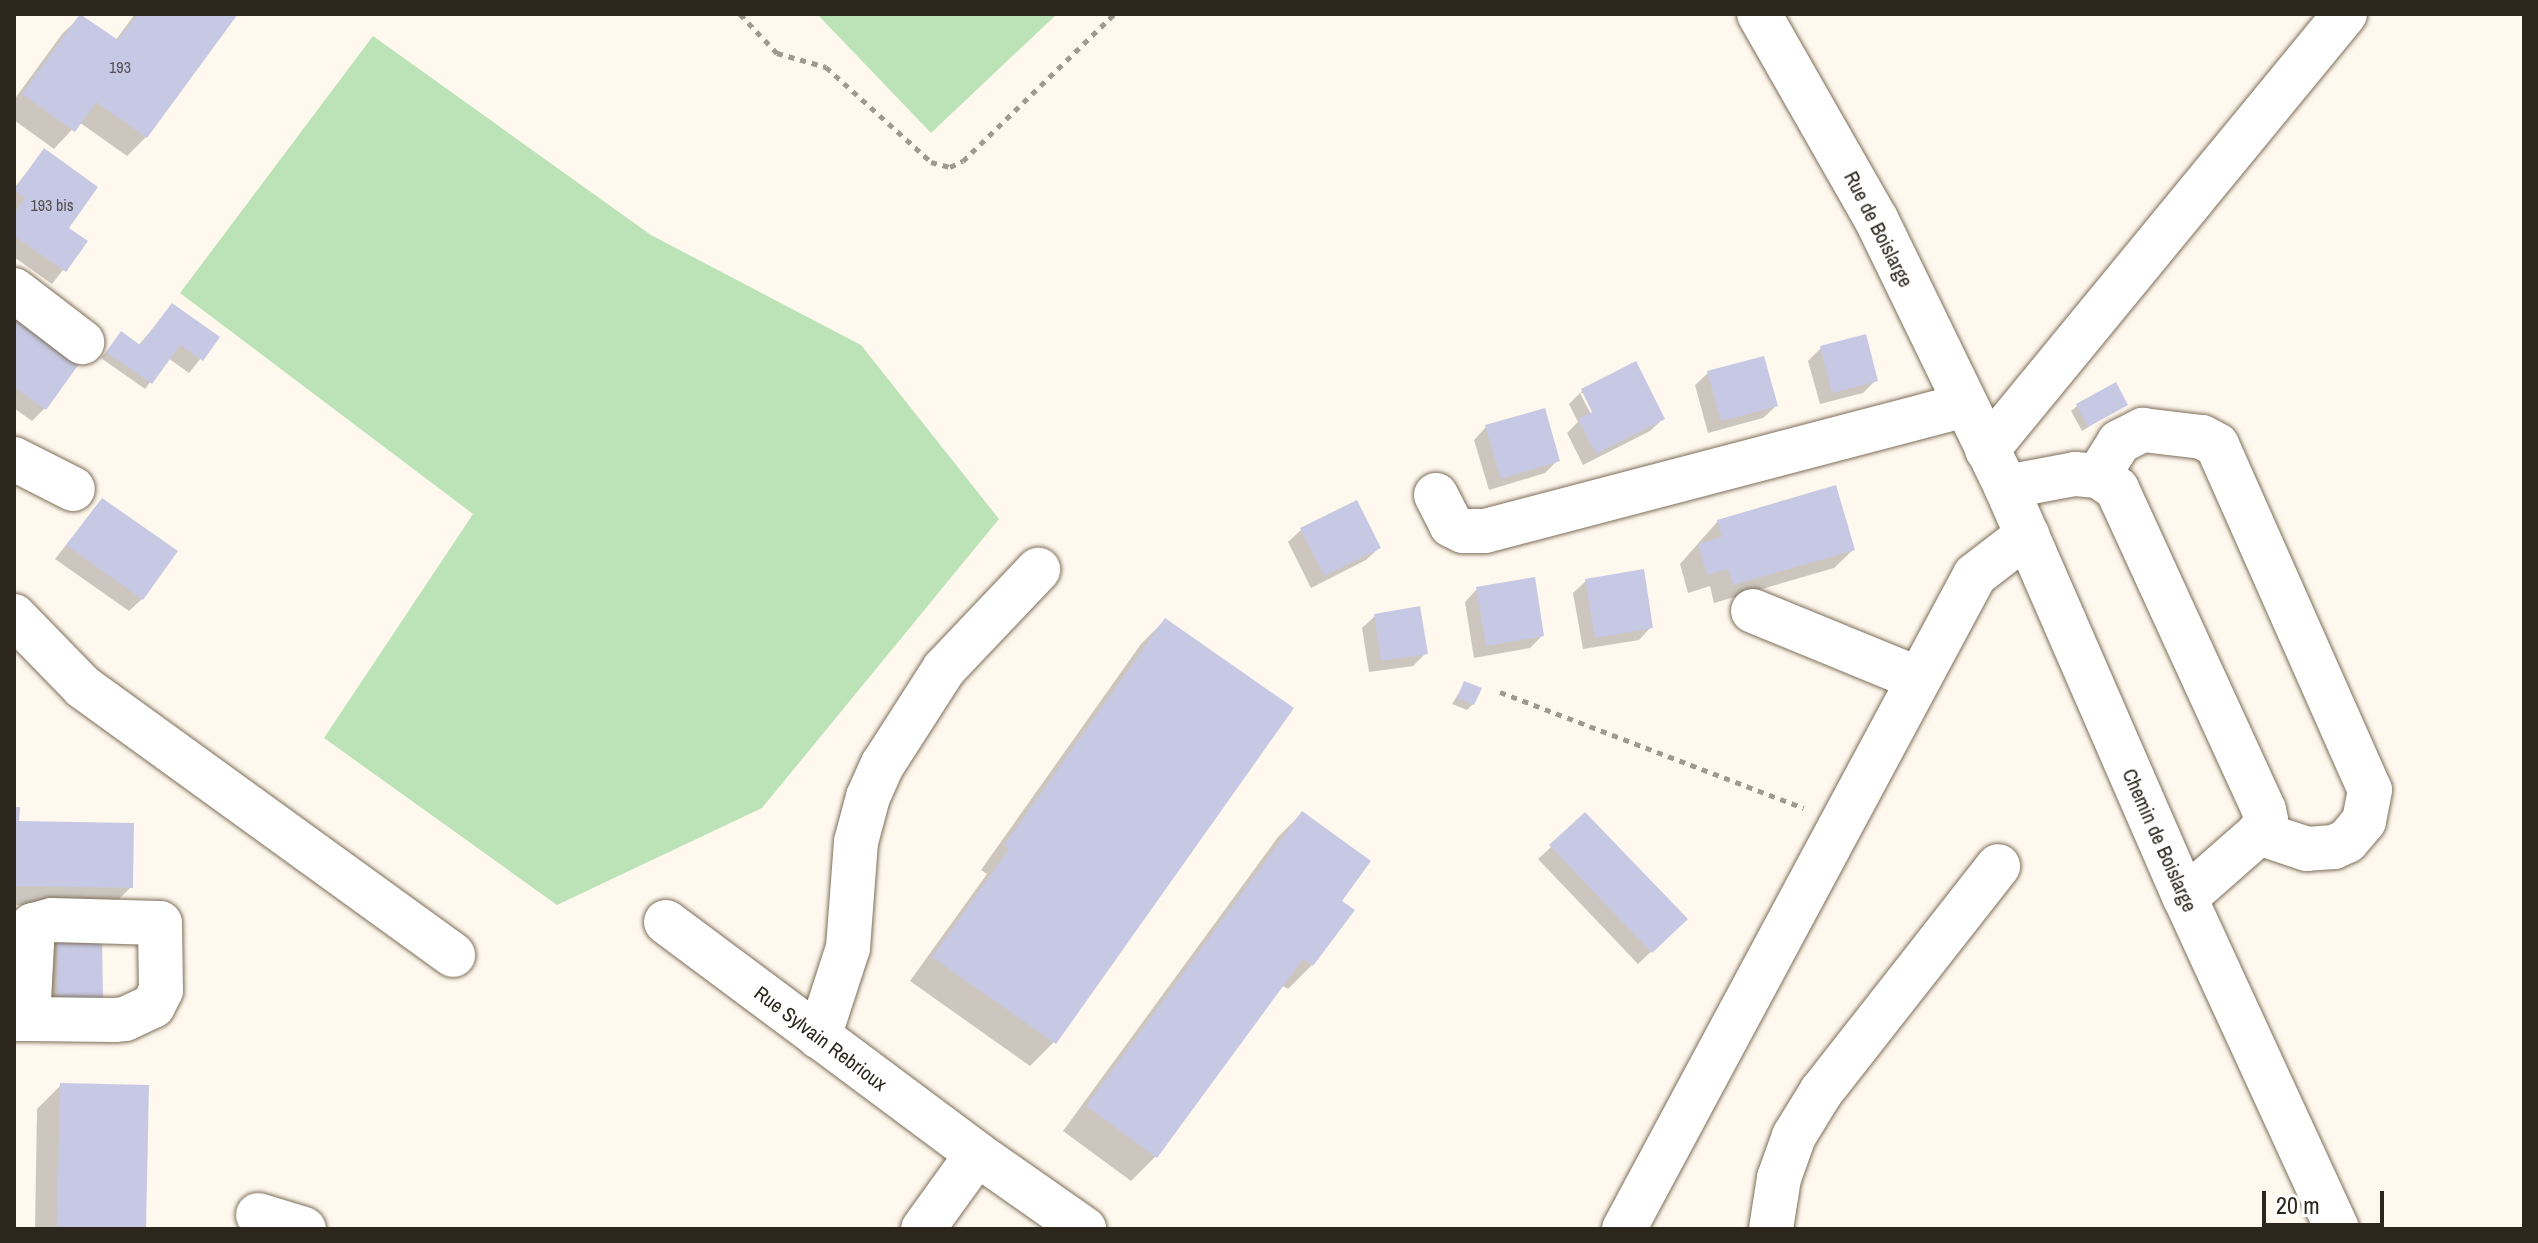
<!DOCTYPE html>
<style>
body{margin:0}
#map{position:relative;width:2538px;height:1243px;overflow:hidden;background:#fff8ee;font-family:"Archivo Narrow",sans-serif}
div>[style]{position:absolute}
.green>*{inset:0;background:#bce3b7}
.shadow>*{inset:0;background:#0003}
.building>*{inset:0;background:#c7c9e4}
.path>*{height:5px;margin-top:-2.5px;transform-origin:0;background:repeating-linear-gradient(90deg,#9f998f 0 6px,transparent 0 12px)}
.roads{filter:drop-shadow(0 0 2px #7d6e59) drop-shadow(0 0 2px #7d6e59)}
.minor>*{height:44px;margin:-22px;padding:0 22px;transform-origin:22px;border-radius:22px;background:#fff}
span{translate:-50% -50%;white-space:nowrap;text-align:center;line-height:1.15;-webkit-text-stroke:7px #fff;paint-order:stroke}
.number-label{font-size:16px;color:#534f4f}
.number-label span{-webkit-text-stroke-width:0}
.street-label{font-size:20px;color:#2c261d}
.frame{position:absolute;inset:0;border:16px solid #2c261d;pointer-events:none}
.scale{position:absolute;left:2262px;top:1191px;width:122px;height:36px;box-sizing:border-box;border:4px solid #2c261d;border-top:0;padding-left:10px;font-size:24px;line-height:28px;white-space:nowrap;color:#2c261d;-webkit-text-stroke:6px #fff;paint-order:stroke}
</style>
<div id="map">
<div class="green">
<div style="clip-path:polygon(817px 14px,1057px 14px,931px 133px)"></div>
<div style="clip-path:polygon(373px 36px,651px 235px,861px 345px,999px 519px,762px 808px,557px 905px,324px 738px,473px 514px,180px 293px)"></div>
</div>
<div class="shadow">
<div style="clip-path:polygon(135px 14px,235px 14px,146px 137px,127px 156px,79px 122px,54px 149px,14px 120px,14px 100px,62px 34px,81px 16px,115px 41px)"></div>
<div style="clip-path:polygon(44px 151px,66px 228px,85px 242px,52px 284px,14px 257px,14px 188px)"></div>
<div style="clip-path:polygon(172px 306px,217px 338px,189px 373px,168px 358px,145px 389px,101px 358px,121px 334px,137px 347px)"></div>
<div style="clip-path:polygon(14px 321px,45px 408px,32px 421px,14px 408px)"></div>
<div style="clip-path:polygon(1821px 348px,1876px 380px,1863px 393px,1820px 404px,1808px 361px)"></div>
<div style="clip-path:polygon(evenodd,1635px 364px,1663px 419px,1650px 431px,1583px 465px,1567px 433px,1578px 422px,1569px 404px,1582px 391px,1635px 364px,1580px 393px,1585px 393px,1598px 420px,1595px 422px,1580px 393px)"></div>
<div style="clip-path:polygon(1708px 373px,1776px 406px,1763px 418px,1708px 433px,1695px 385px)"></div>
<div style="clip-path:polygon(2126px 404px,2082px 431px,2071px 411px,2077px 406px)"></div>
<div style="clip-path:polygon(1486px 427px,1558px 460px,1545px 473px,1489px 490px,1474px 440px)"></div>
<div style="clip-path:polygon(102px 500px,142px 599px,129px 611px,55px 559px)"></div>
<div style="clip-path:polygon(1718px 521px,1853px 550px,1834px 568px,1714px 603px,1710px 586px,1688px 593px,1680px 564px)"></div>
<div style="clip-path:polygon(1301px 530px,1379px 548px,1366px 560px,1311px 588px,1288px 542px)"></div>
<div style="clip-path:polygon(1586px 581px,1651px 627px,1639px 640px,1583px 649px,1573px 593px)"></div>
<div style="clip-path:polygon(1477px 589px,1542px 636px,1530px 648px,1474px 658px,1465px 602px)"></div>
<div style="clip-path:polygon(1375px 616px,1426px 653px,1413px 666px,1369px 672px,1362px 628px)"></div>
<div style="clip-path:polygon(1165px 620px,1054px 1042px,1030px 1066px,910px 981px,987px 874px,981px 870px,1141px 644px)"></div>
<div style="clip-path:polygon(1465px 683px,1473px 704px,1467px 710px,1452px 704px)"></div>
<div style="clip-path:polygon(14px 809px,17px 823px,131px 887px,112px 906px,14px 905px)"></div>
<div style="clip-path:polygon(1302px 813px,1339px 901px,1312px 965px,1288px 989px,1281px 985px,1156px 1156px,1131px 1181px,1063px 1131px,1278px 837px)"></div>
<div style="clip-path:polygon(1551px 847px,1672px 932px,1638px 964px,1538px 859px)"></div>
<div style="clip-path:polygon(58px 937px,88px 1011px,46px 1012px,45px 949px)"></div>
<div style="clip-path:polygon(61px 1085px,144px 1229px,35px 1229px,37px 1109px)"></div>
</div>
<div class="building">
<div style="clip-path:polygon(80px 14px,118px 40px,138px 14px,238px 14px,147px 138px,96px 102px,75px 132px,22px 94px)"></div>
<div style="clip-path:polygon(44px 148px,98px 187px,69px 228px,88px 241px,66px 272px,14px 236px,14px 213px,25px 198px,14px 190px)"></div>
<div style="clip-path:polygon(172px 303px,220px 337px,203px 361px,180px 345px,152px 384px,106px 352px,121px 331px,140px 345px)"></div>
<div style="clip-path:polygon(14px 318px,79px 364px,46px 410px,14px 387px)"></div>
<div style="clip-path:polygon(1866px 334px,1878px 381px,1832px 393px,1820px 346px)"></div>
<div style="clip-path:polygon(1764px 356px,1778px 406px,1721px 421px,1707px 371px)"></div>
<div style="clip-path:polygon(1636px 361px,1665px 419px,1596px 454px,1578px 419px,1592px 412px,1581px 389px)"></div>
<div style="clip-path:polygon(2116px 382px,2128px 405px,2088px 427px,2076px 404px)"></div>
<div style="clip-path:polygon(1545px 408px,1560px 461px,1501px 479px,1485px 425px)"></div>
<div style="clip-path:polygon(1836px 485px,1855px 550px,1733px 585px,1728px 569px,1707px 575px,1698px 544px,1722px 537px,1717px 520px)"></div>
<div style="clip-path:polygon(102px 498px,178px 551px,143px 600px,66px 545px)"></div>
<div style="clip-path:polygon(1357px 500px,1381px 548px,1324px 576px,1300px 528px)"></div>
<div style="clip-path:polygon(1644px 569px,1653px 628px,1595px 638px,1585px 579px)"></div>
<div style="clip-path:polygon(1535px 577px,1544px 636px,1486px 646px,1476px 587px)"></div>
<div style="clip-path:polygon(1420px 606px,1428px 654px,1381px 661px,1374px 614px)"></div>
<div style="clip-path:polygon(1165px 618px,1294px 708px,1056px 1044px,932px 957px,1009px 849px,1004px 845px)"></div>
<div style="clip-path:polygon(1464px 681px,1482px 688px,1474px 705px,1457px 698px)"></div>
<div style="clip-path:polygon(14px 807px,20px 807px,19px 821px,134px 823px,133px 888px,14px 886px)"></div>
<div style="clip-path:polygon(1302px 811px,1371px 861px,1342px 901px,1355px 910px,1313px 966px,1303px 959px,1157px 1158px,1086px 1106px)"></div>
<div style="clip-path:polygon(1585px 812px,1688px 919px,1652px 953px,1549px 845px)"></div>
<div style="clip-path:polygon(102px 934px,103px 1000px,58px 1000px,57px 935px)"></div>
<div style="clip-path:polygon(60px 1083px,149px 1085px,146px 1229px,57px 1229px)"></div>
</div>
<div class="path">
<div style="left:740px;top:14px;width:54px;rotate:46.5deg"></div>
<div style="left:777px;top:53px;width:51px;rotate:15.9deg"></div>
<div style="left:826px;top:67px;width:142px;rotate:42.1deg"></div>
<div style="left:931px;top:162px;width:20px;rotate:15deg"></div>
<div style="left:950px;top:167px;width:14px;rotate:-25deg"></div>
<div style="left:963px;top:161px;width:211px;rotate:-44.2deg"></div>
<div style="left:1500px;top:692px;width:325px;rotate:20.9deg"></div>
</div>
<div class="roads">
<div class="minor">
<div style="left:1759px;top:14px;width:236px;rotate:60.3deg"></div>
<div style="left:1876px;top:219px;width:298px;rotate:64.1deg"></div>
<div style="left:2006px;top:487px;width:448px;rotate:66.5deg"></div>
<div style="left:2185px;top:898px;width:364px;rotate:65.3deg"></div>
<div style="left:14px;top:290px;width:86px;rotate:37.4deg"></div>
<div style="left:1987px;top:450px;width:564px;rotate:-50.61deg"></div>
<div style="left:14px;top:459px;width:66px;rotate:27deg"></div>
<div style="left:2098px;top:476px;width:40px;rotate:-58deg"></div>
<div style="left:2119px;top:442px;width:27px;rotate:-27deg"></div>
<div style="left:2143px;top:430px;width:59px;rotate:6.8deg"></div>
<div style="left:2202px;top:437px;width:17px;rotate:28deg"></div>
<div style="left:2217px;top:445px;width:377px;rotate:66.1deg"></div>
<div style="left:2370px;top:790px;width:32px;rotate:101deg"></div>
<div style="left:2364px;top:821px;width:26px;rotate:130deg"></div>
<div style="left:2347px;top:841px;width:14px;rotate:155deg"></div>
<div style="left:2334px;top:847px;width:27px;rotate:176deg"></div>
<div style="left:2307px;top:849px;width:51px;rotate:-161.6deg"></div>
<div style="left:2006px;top:487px;width:70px;rotate:-10.7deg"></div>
<div style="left:2075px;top:474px;width:23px;rotate:5deg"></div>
<div style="left:2098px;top:476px;width:23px;rotate:34deg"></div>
<div style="left:2117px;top:489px;width:353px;rotate:65.4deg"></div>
<div style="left:2264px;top:810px;width:10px;rotate:79deg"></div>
<div style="left:2266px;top:820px;width:15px;rotate:118deg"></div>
<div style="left:2259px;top:833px;width:98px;rotate:138.7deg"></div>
<div style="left:1436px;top:495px;width:34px;rotate:63deg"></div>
<div style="left:1451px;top:525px;width:13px;rotate:27deg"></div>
<div style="left:1463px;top:531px;width:22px"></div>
<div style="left:1485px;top:531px;width:496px;rotate:-14.7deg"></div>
<div style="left:1753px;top:611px;width:179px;rotate:22.3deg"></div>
<div style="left:14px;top:616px;width:99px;rotate:45.8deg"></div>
<div style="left:83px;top:687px;width:457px;rotate:35.9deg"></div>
<div style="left:666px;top:922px;width:388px;rotate:36.7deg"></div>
<div style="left:977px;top:1154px;width:131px;rotate:35deg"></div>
<div style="left:14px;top:1019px;width:14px"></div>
<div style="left:28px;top:1019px;width:86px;rotate:0.7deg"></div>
<div style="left:114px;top:1020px;width:11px;rotate:-5deg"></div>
<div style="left:125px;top:1019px;width:31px;rotate:-25deg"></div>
<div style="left:153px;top:1006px;width:18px;rotate:-63deg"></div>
<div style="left:161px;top:990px;width:67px;rotate:-90.9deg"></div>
<div style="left:160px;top:923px;width:108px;rotate:-178.4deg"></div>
<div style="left:52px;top:920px;width:20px;rotate:165deg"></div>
<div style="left:33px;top:925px;width:94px;rotate:93deg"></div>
<div style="left:819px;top:1037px;width:94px;rotate:-72deg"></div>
<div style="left:848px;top:948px;width:106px;rotate:-85.7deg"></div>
<div style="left:856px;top:842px;width:47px;rotate:-75.1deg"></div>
<div style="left:868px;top:797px;width:36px;rotate:-66deg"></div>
<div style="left:883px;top:764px;width:113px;rotate:-57.3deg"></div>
<div style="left:944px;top:669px;width:137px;rotate:-46.5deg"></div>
<div style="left:258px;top:1215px;width:48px;rotate:16.9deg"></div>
<div style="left:923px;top:1229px;width:92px;rotate:-54.2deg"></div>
<div style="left:1624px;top:1229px;width:742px;rotate:-61.78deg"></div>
<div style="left:1975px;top:575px;width:66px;rotate:-37.6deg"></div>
<div style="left:1771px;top:1229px;width:52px;rotate:-81.1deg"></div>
<div style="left:1779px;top:1178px;width:45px;rotate:-70.3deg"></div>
<div style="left:1794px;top:1136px;width:52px;rotate:-58.5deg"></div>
<div style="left:1821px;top:1092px;width:287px;rotate:-51.9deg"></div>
</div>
</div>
<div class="number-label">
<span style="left:120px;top:67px">193</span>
<span style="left:52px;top:205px">193 bis</span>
</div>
<div class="street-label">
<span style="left:1879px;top:229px;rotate:63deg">Rue de Boislarge</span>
<span style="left:2160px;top:840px;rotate:66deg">Chemin de Boislarge</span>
<span style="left:821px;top:1038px;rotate:37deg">Rue Sylvain Rebrioux</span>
</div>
<div class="frame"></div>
<div class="scale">20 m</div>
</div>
